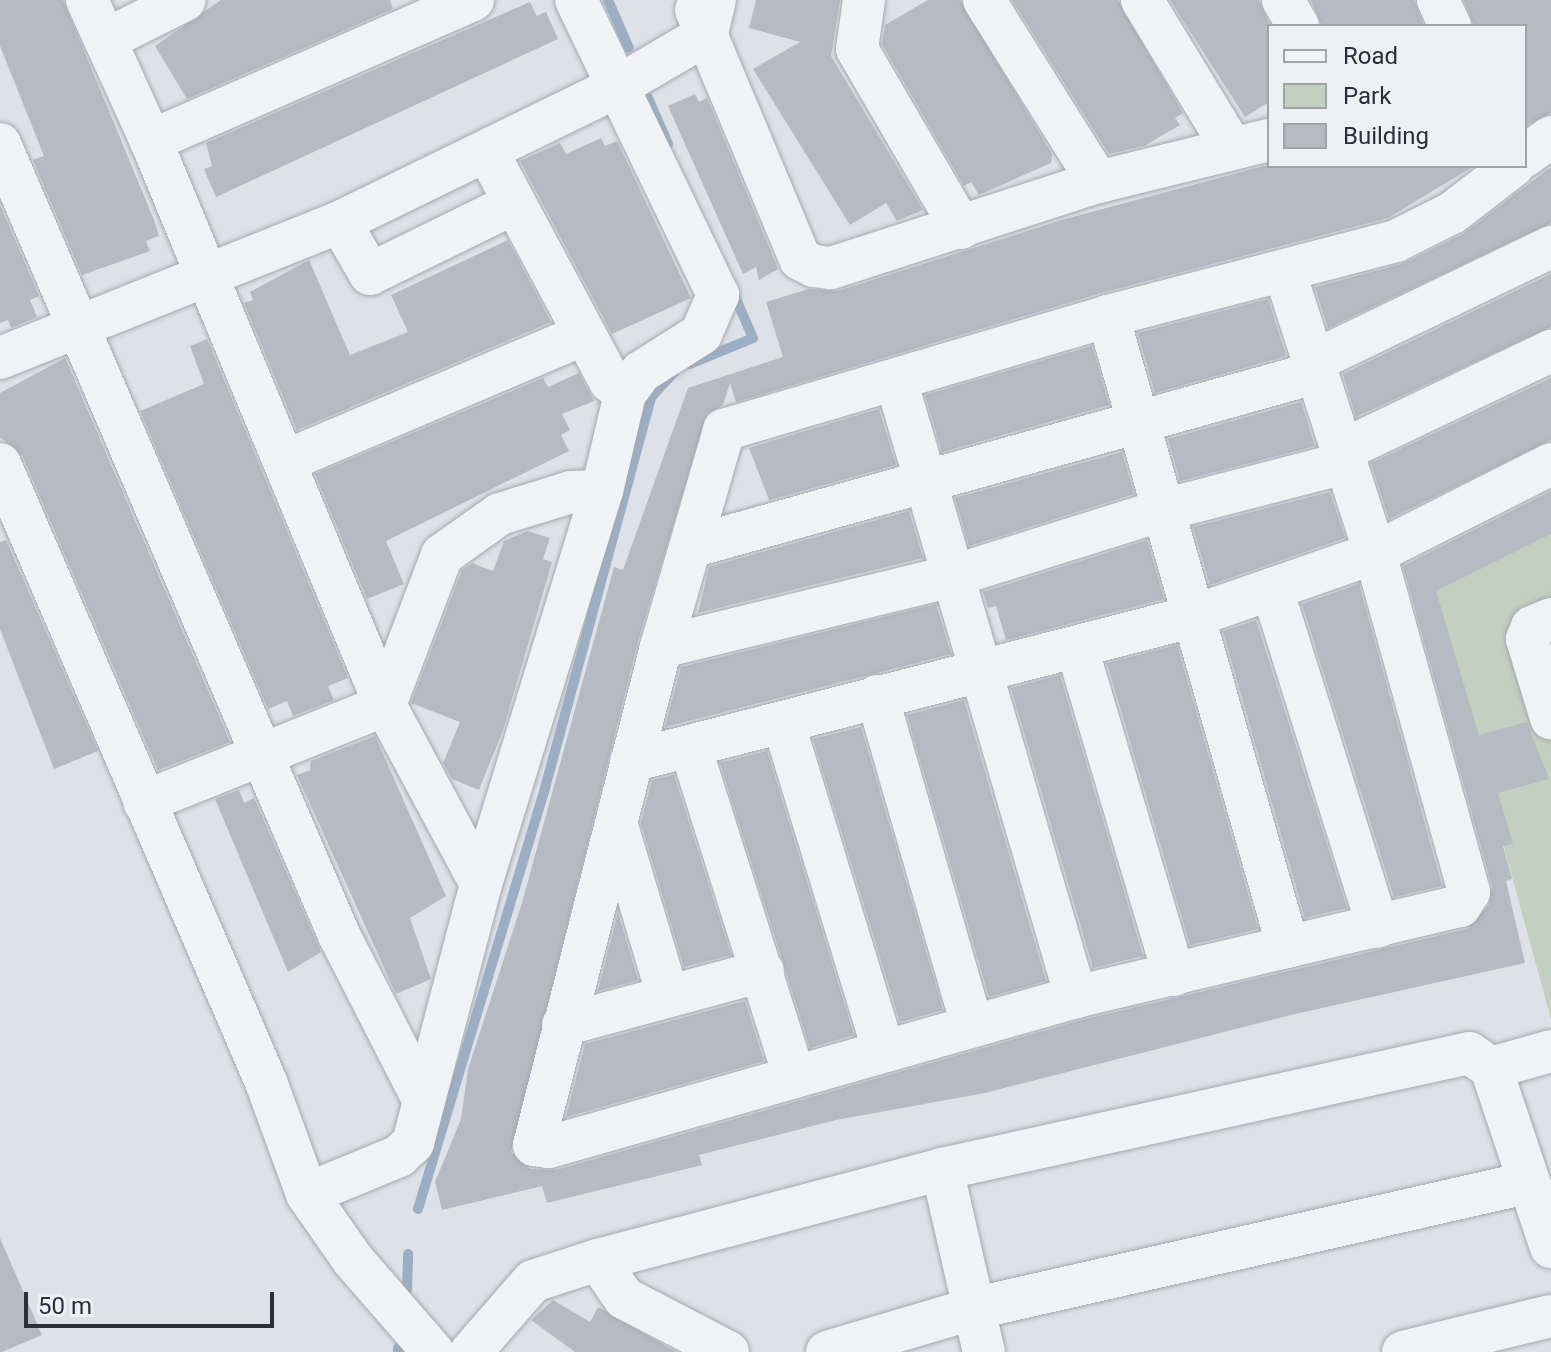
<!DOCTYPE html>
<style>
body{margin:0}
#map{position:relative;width:1551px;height:1352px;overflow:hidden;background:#dee1e7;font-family:Roboto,sans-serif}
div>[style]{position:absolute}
.green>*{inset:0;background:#c3d0c0}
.stream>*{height:10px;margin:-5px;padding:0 5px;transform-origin:5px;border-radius:5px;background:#9caec4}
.building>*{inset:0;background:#b6bac3}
.roads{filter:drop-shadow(0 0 2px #a4a8b0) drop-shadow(0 0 2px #a4a8b0)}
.minor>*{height:42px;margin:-21px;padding:0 21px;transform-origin:21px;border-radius:21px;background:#f1f2f5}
span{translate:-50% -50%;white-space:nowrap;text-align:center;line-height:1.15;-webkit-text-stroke:6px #eef0f4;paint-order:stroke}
.legend{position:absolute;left:1267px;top:24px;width:260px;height:144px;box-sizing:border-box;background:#eef0f4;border:2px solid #9fa3aa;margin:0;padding:10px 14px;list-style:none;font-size:24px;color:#292f3c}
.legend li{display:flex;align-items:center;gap:16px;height:40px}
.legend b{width:40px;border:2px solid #9fa3aa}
.scale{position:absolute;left:24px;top:1292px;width:250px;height:36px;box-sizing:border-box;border:4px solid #292f3c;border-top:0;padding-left:10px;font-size:24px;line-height:28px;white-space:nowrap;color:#292f3c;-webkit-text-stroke:6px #eef0f4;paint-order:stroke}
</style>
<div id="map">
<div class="green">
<div style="clip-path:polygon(1551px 532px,1551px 1019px,1433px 588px)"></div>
</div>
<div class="stream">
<div style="left:608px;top:0;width:52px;rotate:66.4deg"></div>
<div style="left:648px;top:98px;width:50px;rotate:66.5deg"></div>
<div style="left:690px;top:364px;width:68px;rotate:-22.4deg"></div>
<div style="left:753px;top:338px;width:52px;rotate:-113.6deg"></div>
<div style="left:418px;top:1209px;width:440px;rotate:-73.2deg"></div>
<div style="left:545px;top:788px;width:405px;rotate:-74.8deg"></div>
<div style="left:651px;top:397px;width:33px;rotate:-47deg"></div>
<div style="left:407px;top:1289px;width:35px;rotate:-88deg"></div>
<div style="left:398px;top:1348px;width:4px;rotate:90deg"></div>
</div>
<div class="building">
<div style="clip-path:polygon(0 0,63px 0,154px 220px,159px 236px,146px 241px,150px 251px,82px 275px,33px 160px,44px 156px,0 46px)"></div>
<div style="clip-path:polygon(221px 0,390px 0,393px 9px,187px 99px,155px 46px)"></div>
<div style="clip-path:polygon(756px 0,840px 0,831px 56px,923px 210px,897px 221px,886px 203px,850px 225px,753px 69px,800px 42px,749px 28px)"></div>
<div style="clip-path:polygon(928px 0,960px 0,1052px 154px,1051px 163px,979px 195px,971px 182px,964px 186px,882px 44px,885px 25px)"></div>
<div style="clip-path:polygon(1012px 0,1118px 0,1183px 113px,1175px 118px,1180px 125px,1144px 146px,1109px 154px)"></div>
<div style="clip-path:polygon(1170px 0,1259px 0,1270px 26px,1269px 102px,1245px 117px)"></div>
<div style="clip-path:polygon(1311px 0,1414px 0,1424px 26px,1322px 26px)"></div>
<div style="clip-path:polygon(1464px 0,1551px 0,1551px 113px,1525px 126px,1525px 26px,1474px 26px)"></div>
<div style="clip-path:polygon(530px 2px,537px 16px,546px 12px,558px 39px,216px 197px,204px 169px,212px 166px,206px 143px)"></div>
<div style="clip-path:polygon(695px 94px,699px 102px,707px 98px,778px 269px,759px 280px,756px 267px,743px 274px,668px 106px)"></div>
<div style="clip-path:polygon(601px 138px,605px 146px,617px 141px,691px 298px,612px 334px,520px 161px,560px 143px,566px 154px)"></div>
<div style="clip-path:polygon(1264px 166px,1474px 166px,1388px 218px,1101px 293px,736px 402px,730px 383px,723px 405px,707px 414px,638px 641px,511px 1152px,530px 1169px,556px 1170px,1082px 1020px,1467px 929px,1489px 905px,1492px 886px,1403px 566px,1551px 491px,1551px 534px,1436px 591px,1479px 735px,1527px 722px,1549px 779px,1498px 793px,1513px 844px,1503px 846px,1512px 879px,1506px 881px,1525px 963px,1295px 1014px,985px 1093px,836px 1120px,699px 1155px,702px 1165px,547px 1203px,542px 1186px,442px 1210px,435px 1182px,461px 1119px,468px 1069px,522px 903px,614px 567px,623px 570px,688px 388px,783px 357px,766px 302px,809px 289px,838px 291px,1065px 219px)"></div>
<div style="clip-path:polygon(1551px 167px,1551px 223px,1328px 328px,1315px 287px,1402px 264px,1463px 234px)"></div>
<div style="clip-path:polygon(0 205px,39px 296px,30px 300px,37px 317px,11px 328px,8px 320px,0 323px)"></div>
<div style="clip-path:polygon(508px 240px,551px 322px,297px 430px,244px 303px,253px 300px,250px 292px,309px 260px,350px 355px,408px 332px,391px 295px)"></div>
<div style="clip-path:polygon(1551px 274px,1551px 327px,1356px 417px,1343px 374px)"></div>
<div style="clip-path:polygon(1268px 299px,1286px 356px,1155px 393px,1138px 333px)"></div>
<div style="clip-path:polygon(207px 339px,348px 678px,328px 686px,334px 700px,293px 716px,287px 701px,268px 709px,140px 411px,204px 384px,190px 346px)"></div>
<div style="clip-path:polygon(1092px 346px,1109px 405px,942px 452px,925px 395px)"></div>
<div style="clip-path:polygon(65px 358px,230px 742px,158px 770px,22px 455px,0 437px,0 393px)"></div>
<div style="clip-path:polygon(579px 373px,594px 401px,562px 414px,570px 430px,561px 435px,569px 451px,386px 541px,404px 584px,367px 599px,315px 474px,543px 378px,548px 387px)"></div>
<div style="clip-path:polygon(1551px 378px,1551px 440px,1389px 519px,1371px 463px)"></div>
<div style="clip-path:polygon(1301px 402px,1315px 446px,1180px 481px,1168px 439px)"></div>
<div style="clip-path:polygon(879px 409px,896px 465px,769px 500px,749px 448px)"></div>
<div style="clip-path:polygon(1122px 452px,1134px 494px,969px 546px,955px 498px)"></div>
<div style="clip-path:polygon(1330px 492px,1345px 538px,1210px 585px,1193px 527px)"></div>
<div style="clip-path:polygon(909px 511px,923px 558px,698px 613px,709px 567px)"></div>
<div style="clip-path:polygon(527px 531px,550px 538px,543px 559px,552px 562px,503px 730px,479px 790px,452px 779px,443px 763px,460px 722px,411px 703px,462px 570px,472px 563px,493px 571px,504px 541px)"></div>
<div style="clip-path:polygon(6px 540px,98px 751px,54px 769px,0 629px,0 542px)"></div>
<div style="clip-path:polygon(1147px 540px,1164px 599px,1006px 640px,996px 606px,988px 608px,983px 592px)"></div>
<div style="clip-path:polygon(1359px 584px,1442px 886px,1394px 897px,1302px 604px)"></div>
<div style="clip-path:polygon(936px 604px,951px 654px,665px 727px,681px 667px)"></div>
<div style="clip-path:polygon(1256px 620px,1347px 908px,1305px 918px,1223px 631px)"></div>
<div style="clip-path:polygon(1177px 645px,1258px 929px,1190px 945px,1107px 663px)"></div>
<div style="clip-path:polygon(1060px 675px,1143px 956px,1093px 968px,1011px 688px)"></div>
<div style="clip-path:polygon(964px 700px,1046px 981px,989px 997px,907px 715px)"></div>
<div style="clip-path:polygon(861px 727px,943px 1010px,900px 1022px,813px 739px)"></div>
<div style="clip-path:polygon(375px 736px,446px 896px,410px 918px,431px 979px,396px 994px,297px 775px,310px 770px,311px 761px)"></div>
<div style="clip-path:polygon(767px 751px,854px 1035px,810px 1048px,720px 763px)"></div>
<div style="clip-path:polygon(674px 775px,731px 955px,684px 967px,641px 823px,652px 780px)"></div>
<div style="clip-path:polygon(239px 790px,244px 803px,254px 798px,321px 952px,288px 972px,215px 799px)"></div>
<div style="clip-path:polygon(618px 913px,638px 980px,598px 991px)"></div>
<div style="clip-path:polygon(745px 1001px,764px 1061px,566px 1117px,585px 1044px)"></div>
<div style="clip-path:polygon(0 1238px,42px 1335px,2px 1352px,0 1352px)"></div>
<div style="clip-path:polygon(553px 1300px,590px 1322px,598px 1307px,676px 1352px,575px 1352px,531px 1320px)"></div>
</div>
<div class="roads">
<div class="minor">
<div style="left:87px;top:0;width:155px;rotate:65.6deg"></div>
<div style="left:473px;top:0;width:352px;rotate:156.4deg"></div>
<div style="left:151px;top:141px;width:611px;rotate:67.47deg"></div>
<div style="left:385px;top:705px;width:160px;rotate:-69.2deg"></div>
<div style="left:442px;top:555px;width:71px;rotate:-35.3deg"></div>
<div style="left:500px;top:514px;width:74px;rotate:-17.2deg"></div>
<div style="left:571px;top:492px;width:31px;rotate:-2deg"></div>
<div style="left:602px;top:491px;width:100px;rotate:-76.7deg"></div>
<div style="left:864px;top:0;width:49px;rotate:98.1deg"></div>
<div style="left:857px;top:49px;width:207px;rotate:59.8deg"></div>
<div style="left:984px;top:0;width:215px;rotate:57.9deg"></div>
<div style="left:1142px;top:0;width:170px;rotate:58.7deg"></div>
<div style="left:1283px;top:0;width:30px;rotate:60deg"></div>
<div style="left:1438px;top:0;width:29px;rotate:65deg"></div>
<div style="left:696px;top:10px;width:270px;rotate:67.3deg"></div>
<div style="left:800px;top:259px;width:16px;rotate:27deg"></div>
<div style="left:814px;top:266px;width:17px;rotate:7deg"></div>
<div style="left:831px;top:268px;width:281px;rotate:-17.9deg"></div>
<div style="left:1098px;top:182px;width:176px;rotate:-13.8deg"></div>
<div style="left:105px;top:40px;width:89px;rotate:-26.6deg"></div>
<div style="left:0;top:144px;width:861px;rotate:66.8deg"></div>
<div style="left:339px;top:935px;width:182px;rotate:62.9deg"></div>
<div style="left:487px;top:151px;width:261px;rotate:61.9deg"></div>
<div style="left:610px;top:381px;width:20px;rotate:41deg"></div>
<div style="left:625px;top:394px;width:27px;rotate:-54deg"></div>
<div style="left:641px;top:372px;width:71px;rotate:-32.3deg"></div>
<div style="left:701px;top:334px;width:43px;rotate:-66.4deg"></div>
<div style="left:718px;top:295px;width:327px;rotate:-115.7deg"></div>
<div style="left:1525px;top:156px;width:32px;rotate:-36deg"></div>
<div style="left:340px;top:222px;width:60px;rotate:60deg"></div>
<div style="left:370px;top:274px;width:161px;rotate:-26.1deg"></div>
<div style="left:1285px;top:273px;width:294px;rotate:72.2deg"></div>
<div style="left:1375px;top:553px;width:352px;rotate:74.5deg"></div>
<div style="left:1469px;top:892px;width:17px;rotate:123deg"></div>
<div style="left:1460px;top:906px;width:395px;rotate:166.7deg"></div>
<div style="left:1076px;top:997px;width:548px;rotate:164.11deg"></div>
<div style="left:549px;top:1147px;width:15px;rotate:-172deg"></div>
<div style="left:534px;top:1145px;width:514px;rotate:-75.69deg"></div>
<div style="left:661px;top:647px;width:226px;rotate:-73.8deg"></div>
<div style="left:724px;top:430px;width:401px;rotate:-16.5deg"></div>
<div style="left:1108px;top:316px;width:298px;rotate:-14.6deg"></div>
<div style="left:1396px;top:241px;width:63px;rotate:-26.6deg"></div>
<div style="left:1452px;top:213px;width:77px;rotate:-37.6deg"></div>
<div style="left:1108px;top:316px;width:656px;rotate:74.08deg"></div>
<div style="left:0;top:358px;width:366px;rotate:-21.8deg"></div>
<div style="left:340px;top:222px;width:306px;rotate:-26deg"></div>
<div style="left:615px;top:88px;width:107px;rotate:-30.4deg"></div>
<div style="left:707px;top:34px;width:35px;rotate:-77deg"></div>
<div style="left:1316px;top:360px;width:261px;rotate:-25.7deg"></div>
<div style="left:896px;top:380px;width:643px;rotate:73.74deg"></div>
<div style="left:1341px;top:451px;width:233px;rotate:-25.5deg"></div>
<div style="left:288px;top:460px;width:320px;rotate:-23deg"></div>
<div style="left:0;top:464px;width:673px;rotate:66.71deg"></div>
<div style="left:266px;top:1082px;width:119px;rotate:69.9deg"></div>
<div style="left:307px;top:1194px;width:80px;rotate:55.1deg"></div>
<div style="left:353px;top:1260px;width:122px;rotate:49deg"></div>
<div style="left:694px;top:546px;width:648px;rotate:-15.58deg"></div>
<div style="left:1272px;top:589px;width:354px;rotate:72.6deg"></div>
<div style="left:1551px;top:619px;width:21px;rotate:157deg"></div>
<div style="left:1532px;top:627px;width:13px;rotate:113deg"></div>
<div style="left:1527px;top:639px;width:83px;rotate:73.1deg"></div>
<div style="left:661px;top:647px;width:304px;rotate:-13.7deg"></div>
<div style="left:956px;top:575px;width:217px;rotate:-17.4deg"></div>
<div style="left:1163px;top:510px;width:188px;rotate:-14.5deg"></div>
<div style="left:1077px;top:648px;width:341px;rotate:73.5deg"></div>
<div style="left:877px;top:696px;width:342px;rotate:73.9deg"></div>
<div style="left:784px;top:725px;width:338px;rotate:73deg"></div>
<div style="left:690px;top:746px;width:343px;rotate:72.5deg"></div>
<div style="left:631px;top:761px;width:578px;rotate:-14.42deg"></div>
<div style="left:1191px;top:617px;width:195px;rotate:-19.2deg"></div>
<div style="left:1375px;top:553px;width:197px;rotate:-26.8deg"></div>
<div style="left:144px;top:802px;width:260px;rotate:-21.9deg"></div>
<div style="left:385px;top:705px;width:203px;rotate:61.8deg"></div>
<div style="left:617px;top:826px;width:174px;rotate:73.3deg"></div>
<div style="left:563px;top:1025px;width:207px;rotate:-15.1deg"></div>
<div style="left:1491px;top:1068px;width:62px;rotate:-15.8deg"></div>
<div style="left:942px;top:1169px;width:188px;rotate:77.1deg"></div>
<div style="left:307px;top:1194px;width:100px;rotate:-22.4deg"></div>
<div style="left:399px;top:1156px;width:19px;rotate:-43deg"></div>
<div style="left:413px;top:1143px;width:268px;rotate:-75.3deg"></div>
<div style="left:481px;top:884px;width:411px;rotate:-72.9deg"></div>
<div style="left:598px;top:1260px;width:46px;rotate:55.6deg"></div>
<div style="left:624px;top:1298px;width:117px;rotate:27.4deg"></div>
<div style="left:471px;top:1352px;width:94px;rotate:-48.9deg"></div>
<div style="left:533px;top:1281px;width:68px;rotate:-17.9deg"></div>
<div style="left:598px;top:1260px;width:356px;rotate:-14.8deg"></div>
<div style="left:942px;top:1169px;width:540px;rotate:-12.41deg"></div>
<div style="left:1469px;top:1053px;width:27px;rotate:34deg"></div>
<div style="left:1491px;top:1068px;width:189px;rotate:71.5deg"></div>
<div style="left:827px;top:1352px;width:151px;rotate:-16.5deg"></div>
<div style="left:972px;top:1309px;width:568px;rotate:-12.81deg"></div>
<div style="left:1403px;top:1352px;width:152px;rotate:-13.7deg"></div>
</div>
</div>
<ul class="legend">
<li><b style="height:10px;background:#f1f2f5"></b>Road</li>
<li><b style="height:22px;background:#c3d0c0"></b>Park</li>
<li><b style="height:22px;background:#b6bac3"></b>Building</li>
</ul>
<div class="scale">50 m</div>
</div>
